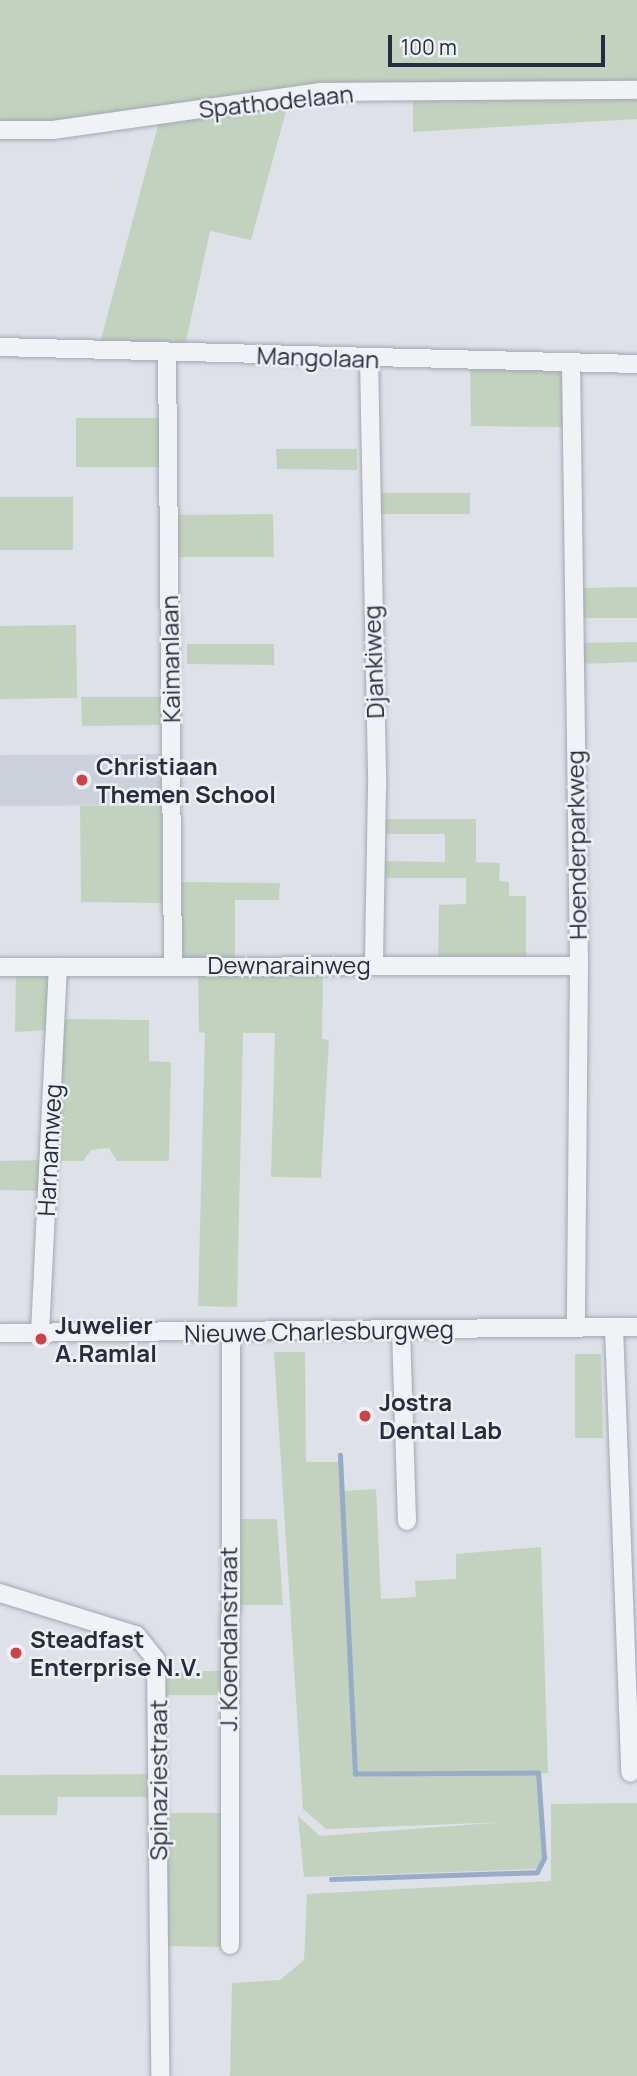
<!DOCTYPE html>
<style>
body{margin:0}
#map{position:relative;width:637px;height:2076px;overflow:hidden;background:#dee1e8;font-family:Manrope,sans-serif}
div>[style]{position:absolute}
.built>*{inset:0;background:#ccd0da}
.green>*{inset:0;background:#c2d2bf}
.stream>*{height:4.5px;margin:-2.25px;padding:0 2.25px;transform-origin:2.25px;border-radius:2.25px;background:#98abc9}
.roads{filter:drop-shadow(0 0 2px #a3a7b2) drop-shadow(0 0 2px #a3a7b2)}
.minor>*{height:18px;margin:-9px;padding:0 9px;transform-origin:9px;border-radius:9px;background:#f1f2f6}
.dots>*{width:19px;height:19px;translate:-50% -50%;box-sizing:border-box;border:4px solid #edf0f5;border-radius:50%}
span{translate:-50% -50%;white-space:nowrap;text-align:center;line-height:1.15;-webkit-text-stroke:5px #edf0f5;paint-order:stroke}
.street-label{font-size:24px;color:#272d3f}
.poi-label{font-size:24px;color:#272d3f;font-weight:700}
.left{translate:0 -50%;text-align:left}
.scale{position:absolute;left:388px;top:35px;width:217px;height:32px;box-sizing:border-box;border:4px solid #272d3f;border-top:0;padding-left:9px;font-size:21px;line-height:24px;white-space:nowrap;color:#272d3f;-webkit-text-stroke:5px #edf0f5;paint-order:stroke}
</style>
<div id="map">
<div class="built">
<div style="clip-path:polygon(163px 754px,164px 805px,0 806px,0 755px)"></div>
</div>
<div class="green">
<div style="clip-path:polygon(0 0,637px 0,637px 85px,327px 87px,53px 126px,0 126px)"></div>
<div style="clip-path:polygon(413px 95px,637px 95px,637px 119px,413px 132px)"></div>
<div style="clip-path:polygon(289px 100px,251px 240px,210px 231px,185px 346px,100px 343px,160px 118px)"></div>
<div style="clip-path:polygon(470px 365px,564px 368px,565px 427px,471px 426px)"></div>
<div style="clip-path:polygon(76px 418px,163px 418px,163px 467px,76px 467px)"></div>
<div style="clip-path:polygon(276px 449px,357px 449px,357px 470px,277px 469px)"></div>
<div style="clip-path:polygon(375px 493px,470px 493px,470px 514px,375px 514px)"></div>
<div style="clip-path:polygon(0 497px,73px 497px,73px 550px,0 550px)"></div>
<div style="clip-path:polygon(273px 514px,274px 557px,173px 557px,174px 515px)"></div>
<div style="clip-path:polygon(637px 587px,637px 618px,581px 618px,581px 588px)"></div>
<div style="clip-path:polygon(76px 625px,77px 698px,0 699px,0 626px)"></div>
<div style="clip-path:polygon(637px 642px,637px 662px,579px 664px,579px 643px)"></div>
<div style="clip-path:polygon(187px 644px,274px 644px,274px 665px,187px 664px)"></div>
<div style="clip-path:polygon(81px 697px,164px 697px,164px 725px,82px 726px)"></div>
<div style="clip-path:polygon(164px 805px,166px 903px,81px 902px,80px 806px)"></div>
<div style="clip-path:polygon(382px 819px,476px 819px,476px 862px,500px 863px,499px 881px,509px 882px,509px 896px,526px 896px,526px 960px,438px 960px,439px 905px,466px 904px,466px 878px,382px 878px,382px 861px,445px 862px,445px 834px,382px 834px)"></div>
<div style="clip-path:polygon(177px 882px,280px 883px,279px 900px,235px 900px,235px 959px,183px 958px)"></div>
<div style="clip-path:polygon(16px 972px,48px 973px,51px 979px,48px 1030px,15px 1032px)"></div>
<div style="clip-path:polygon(323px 972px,322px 1039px,329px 1040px,321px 1178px,271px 1177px,275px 1033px,243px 1033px,237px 1307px,198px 1306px,205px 1033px,199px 1032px,198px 974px)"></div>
<div style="clip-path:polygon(61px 1019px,149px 1020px,149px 1061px,171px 1062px,169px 1161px,117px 1161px,109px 1148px,91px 1150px,83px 1161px,54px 1161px)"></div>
<div style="clip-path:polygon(44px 1160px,42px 1191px,0 1190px,0 1161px)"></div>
<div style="clip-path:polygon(274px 1352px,305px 1352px,306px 1462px,340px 1462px,341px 1491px,376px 1489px,381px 1599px,416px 1597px,415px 1581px,456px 1579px,456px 1554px,541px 1547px,548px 1773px,538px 1774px,542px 1859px,536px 1869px,304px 1877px,298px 1816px,320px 1836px,505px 1822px,326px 1829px,303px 1809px)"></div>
<div style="clip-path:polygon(575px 1354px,601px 1354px,603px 1438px,575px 1438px)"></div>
<div style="clip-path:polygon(231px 1519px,277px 1519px,283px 1605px,232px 1605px)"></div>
<div style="clip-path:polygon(167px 1671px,222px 1671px,222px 1695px,166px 1695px)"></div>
<div style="clip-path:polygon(153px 1774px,153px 1797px,58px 1797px,57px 1815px,0 1815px,0 1775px)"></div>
<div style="clip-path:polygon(637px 1803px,637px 2076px,230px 2076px,232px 1983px,280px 1980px,304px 1960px,307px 1894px,551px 1881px,551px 1804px)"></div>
<div style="clip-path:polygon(165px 1813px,224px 1813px,225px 1947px,165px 1946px)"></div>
</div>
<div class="stream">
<div style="left:331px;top:1879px;width:206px;rotate:-1.9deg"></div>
<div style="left:537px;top:1872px;width:16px;rotate:-63deg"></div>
<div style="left:544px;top:1858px;width:85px;rotate:-94deg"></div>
<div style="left:538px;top:1773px;width:183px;rotate:179.7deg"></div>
<div style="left:355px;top:1774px;width:319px;rotate:-92.7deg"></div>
</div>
<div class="roads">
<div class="minor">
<div style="left:0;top:130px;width:53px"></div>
<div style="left:53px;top:130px;width:269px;rotate:-8.1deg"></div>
<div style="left:319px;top:92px;width:318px;rotate:-0.4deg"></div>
<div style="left:0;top:347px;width:637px;rotate:1.53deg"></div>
<div style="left:167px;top:352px;width:613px;rotate:89.44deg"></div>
<div style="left:369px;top:358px;width:430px;rotate:88.9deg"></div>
<div style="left:377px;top:788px;width:178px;rotate:91deg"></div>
<div style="left:571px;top:362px;width:604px;rotate:89.24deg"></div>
<div style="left:579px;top:966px;width:362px;rotate:90.5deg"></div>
<div style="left:0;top:967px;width:579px;rotate:-0.1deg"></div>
<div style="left:614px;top:1327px;width:446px;rotate:87.9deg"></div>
<div style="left:401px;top:1330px;width:191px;rotate:88.2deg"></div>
<div style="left:0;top:1333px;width:637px;rotate:-0.54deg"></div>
<div style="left:40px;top:1333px;width:366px;rotate:-87.2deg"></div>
<div style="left:0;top:1593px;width:142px;rotate:17.2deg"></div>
<div style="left:136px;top:1635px;width:32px;rotate:51deg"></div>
<div style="left:156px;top:1660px;width:416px;rotate:89.4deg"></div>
<div style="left:230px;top:1945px;width:612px;rotate:-89.91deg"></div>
</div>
</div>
<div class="dots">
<div style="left:82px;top:780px;background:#cf4047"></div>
<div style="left:41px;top:1339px;background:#cf4047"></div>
<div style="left:365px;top:1416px;background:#cf4047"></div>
<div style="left:16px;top:1653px;background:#cf4047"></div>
</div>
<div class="street-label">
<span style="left:276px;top:101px;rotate:-6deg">Spathodelaan</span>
<span style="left:318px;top:357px;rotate:2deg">Mangolaan</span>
<span style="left:170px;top:659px;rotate:-91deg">Kaimanlaan</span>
<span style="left:373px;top:662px;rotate:-92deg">Djankiweg</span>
<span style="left:576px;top:845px;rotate:-91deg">Hoenderparkweg</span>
<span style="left:289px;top:965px">Dewnarainweg</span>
<span style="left:49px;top:1150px;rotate:-87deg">Harnamweg</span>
<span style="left:319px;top:1331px;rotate:-1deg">Nieuwe Charlesburgweg</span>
<span style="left:228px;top:1639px;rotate:-90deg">J. Koendanstraat</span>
<span style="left:158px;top:1780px;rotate:-90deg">Spinaziestraat</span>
</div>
<div class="poi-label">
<span class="left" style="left:96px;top:780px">Christiaan<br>Themen School</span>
<span class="left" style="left:55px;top:1339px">Juwelier<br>A.Ramlal</span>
<span class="left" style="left:379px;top:1416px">Jostra<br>Dental Lab</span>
<span class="left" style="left:30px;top:1653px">Steadfast<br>Enterprise N.V.</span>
</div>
<div class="scale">100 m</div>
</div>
